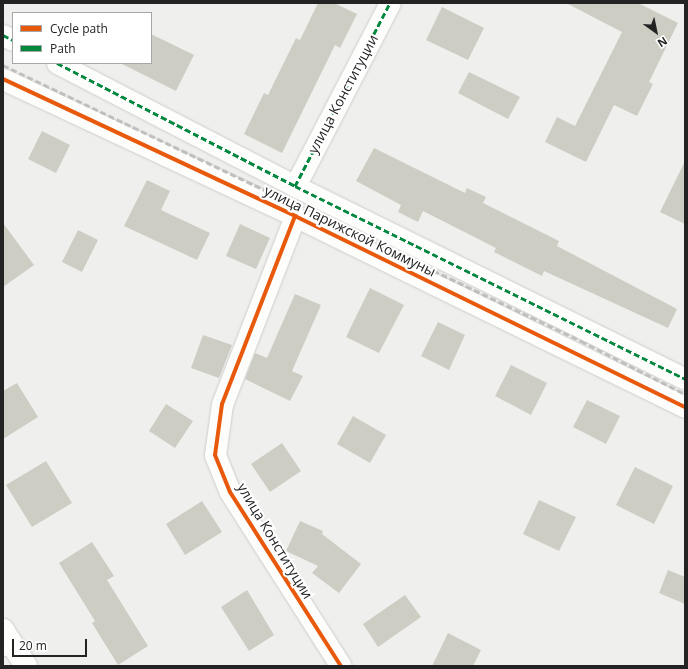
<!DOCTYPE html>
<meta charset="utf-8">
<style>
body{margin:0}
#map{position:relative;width:688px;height:669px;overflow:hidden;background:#eff0ee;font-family:"Open Sans",sans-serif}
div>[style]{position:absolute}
.building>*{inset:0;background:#cdcdc4}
.roads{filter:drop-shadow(0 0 1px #cdcecc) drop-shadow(0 0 1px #cdcecc)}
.street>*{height:21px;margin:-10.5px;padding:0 10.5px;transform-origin:10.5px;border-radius:10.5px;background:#fdfdfc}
.secondary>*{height:22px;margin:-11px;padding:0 11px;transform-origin:11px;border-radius:11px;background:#fdfdfc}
.rail>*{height:3px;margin-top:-1.5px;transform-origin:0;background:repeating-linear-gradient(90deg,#bfc0be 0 6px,transparent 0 9px)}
.quiet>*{height:3px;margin-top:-1.5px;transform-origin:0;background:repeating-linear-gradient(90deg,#00873e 0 6px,transparent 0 9px)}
.cycleway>*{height:4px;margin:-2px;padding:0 2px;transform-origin:2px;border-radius:2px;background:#e8590c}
span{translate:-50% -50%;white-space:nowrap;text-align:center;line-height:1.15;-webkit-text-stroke:4px #fff;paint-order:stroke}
.street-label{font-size:14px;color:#222322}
.frame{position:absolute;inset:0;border:4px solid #222322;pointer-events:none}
.legend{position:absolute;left:12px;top:12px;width:140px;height:52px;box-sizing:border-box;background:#fff;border:1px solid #a7a7a7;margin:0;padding:5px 7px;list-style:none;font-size:12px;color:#222322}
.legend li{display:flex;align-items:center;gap:8px;height:20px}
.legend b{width:20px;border:1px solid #a7a7a7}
.north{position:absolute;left:636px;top:12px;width:40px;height:40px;-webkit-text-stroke:3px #fff;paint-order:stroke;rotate:147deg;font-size:11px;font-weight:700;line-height:16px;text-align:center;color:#222322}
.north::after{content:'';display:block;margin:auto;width:14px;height:18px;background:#222322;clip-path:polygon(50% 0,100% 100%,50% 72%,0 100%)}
.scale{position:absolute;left:12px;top:639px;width:75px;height:18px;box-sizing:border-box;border:2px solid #222322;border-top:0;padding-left:5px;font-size:12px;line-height:14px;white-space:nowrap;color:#222322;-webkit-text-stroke:3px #fff;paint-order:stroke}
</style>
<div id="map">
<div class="building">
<div style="clip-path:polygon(318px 3px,334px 3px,357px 14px,340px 48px,335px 45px,282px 153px,244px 134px,264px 93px,268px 95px,296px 38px,300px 40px)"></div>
<div style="clip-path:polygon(566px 3px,638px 3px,678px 23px,649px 82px,653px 84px,637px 116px,614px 105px,586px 162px,545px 142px,557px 117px,575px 126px,622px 32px)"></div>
<div style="clip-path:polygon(442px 7px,484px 28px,468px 60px,426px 40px)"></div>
<div style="clip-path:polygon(151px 34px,194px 55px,176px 91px,120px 63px,151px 63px)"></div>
<div style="clip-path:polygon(469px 72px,520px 97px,508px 119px,458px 93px)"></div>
<div style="clip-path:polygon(42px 131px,70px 145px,56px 173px,28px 159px)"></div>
<div style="clip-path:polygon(374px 148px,465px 193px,467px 188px,486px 197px,483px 203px,559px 241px,557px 246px,677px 309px,668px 328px,544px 271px,542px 276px,494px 252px,496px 248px,423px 211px,418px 222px,398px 212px,401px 205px,356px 181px)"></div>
<div style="clip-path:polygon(685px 161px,685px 224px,660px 212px)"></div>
<div style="clip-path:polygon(147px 180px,170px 191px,161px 210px,210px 233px,197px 260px,124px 226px)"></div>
<div style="clip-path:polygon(3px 223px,34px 265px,3px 287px)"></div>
<div style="clip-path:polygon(240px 224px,270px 238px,256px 269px,226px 256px)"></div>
<div style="clip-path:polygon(78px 230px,98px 240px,82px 272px,62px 262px)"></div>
<div style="clip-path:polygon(370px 288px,404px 305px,379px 353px,346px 337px)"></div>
<div style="clip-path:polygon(295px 294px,321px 305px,292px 371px,303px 376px,290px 401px,245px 379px,255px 353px,267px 358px)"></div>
<div style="clip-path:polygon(438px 322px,465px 335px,449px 370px,421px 356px)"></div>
<div style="clip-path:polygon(203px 335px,232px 345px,219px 378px,191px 368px)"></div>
<div style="clip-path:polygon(511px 365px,547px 383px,531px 415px,495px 396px)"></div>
<div style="clip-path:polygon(17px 383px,38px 417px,3px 439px,3px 391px)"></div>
<div style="clip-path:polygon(587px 400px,620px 416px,606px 444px,573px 427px)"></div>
<div style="clip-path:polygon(166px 404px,193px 421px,175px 448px,149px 431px)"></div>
<div style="clip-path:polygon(353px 416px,386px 435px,370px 463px,337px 444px)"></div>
<div style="clip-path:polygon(282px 443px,301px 471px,270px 492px,251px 464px)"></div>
<div style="clip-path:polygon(46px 461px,72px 503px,32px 527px,6px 485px)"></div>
<div style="clip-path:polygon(635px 467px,673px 486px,654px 524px,616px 505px)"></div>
<div style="clip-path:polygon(539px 500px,576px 517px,559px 551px,523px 534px)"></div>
<div style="clip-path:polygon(202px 501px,222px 532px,185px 555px,166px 524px)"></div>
<div style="clip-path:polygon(300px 521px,323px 531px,322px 534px,361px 564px,339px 593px,312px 573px,318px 566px,286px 551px)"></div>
<div style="clip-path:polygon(92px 542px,114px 576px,107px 580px,148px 646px,118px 665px,92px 623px,95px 621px,59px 563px)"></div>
<div style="clip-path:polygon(668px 570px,685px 577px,685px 604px,659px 593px)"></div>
<div style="clip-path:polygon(247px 590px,274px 635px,249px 651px,221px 607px)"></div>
<div style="clip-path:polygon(405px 595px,421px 617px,378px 647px,363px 624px)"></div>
<div style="clip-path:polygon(448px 633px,481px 650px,473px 666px,432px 666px)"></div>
</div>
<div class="roads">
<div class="street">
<div style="left:3px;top:35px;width:11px;rotate:27deg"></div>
<div style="left:57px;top:63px;width:268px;rotate:27.3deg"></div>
<div style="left:295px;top:186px;width:435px;rotate:26.3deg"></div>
<div style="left:3px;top:79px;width:323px;rotate:25.1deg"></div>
<div style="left:295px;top:216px;width:434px;rotate:26.1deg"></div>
<div style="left:295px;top:186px;width:206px;rotate:-62.6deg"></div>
<div style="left:295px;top:216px;width:202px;rotate:111.2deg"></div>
<div style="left:222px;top:404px;width:51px;rotate:97.8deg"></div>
<div style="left:215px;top:455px;width:40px;rotate:68deg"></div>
<div style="left:230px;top:492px;width:206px;rotate:57.5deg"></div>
<div style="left:3px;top:629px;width:14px;rotate:60deg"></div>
</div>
<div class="secondary">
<div style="left:3px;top:645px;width:8px;rotate:-30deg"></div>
<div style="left:10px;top:641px;width:30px;rotate:57deg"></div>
</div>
</div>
<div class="rail">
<div style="left:3px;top:65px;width:641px;rotate:25.52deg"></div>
<div style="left:581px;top:341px;width:117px;rotate:27deg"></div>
</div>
<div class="quiet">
<div style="left:3px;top:35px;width:11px;rotate:27deg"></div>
<div style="left:57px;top:63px;width:268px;rotate:27.3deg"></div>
<div style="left:295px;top:186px;width:435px;rotate:26.3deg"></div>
<div style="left:295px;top:186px;width:206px;rotate:-62.6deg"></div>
</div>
<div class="cycleway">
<div style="left:3px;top:79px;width:323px;rotate:25.1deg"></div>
<div style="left:295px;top:216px;width:434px;rotate:26.1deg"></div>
<div style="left:295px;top:216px;width:202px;rotate:111.2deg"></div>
<div style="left:222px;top:404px;width:51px;rotate:97.8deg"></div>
<div style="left:215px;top:455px;width:40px;rotate:68deg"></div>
<div style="left:230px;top:492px;width:206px;rotate:57.5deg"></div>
</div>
<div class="street-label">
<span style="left:343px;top:94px;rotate:-62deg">улица Конституции</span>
<span style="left:350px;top:231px;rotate:26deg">улица Парижской Коммуны</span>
<span style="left:275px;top:541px;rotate:59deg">улица Конституции</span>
</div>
<div class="frame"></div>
<ul class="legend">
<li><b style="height:5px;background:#e8590c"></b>Cycle path</li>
<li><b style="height:5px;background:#00873e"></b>Path</li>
</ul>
<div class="north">N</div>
<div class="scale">20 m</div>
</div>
